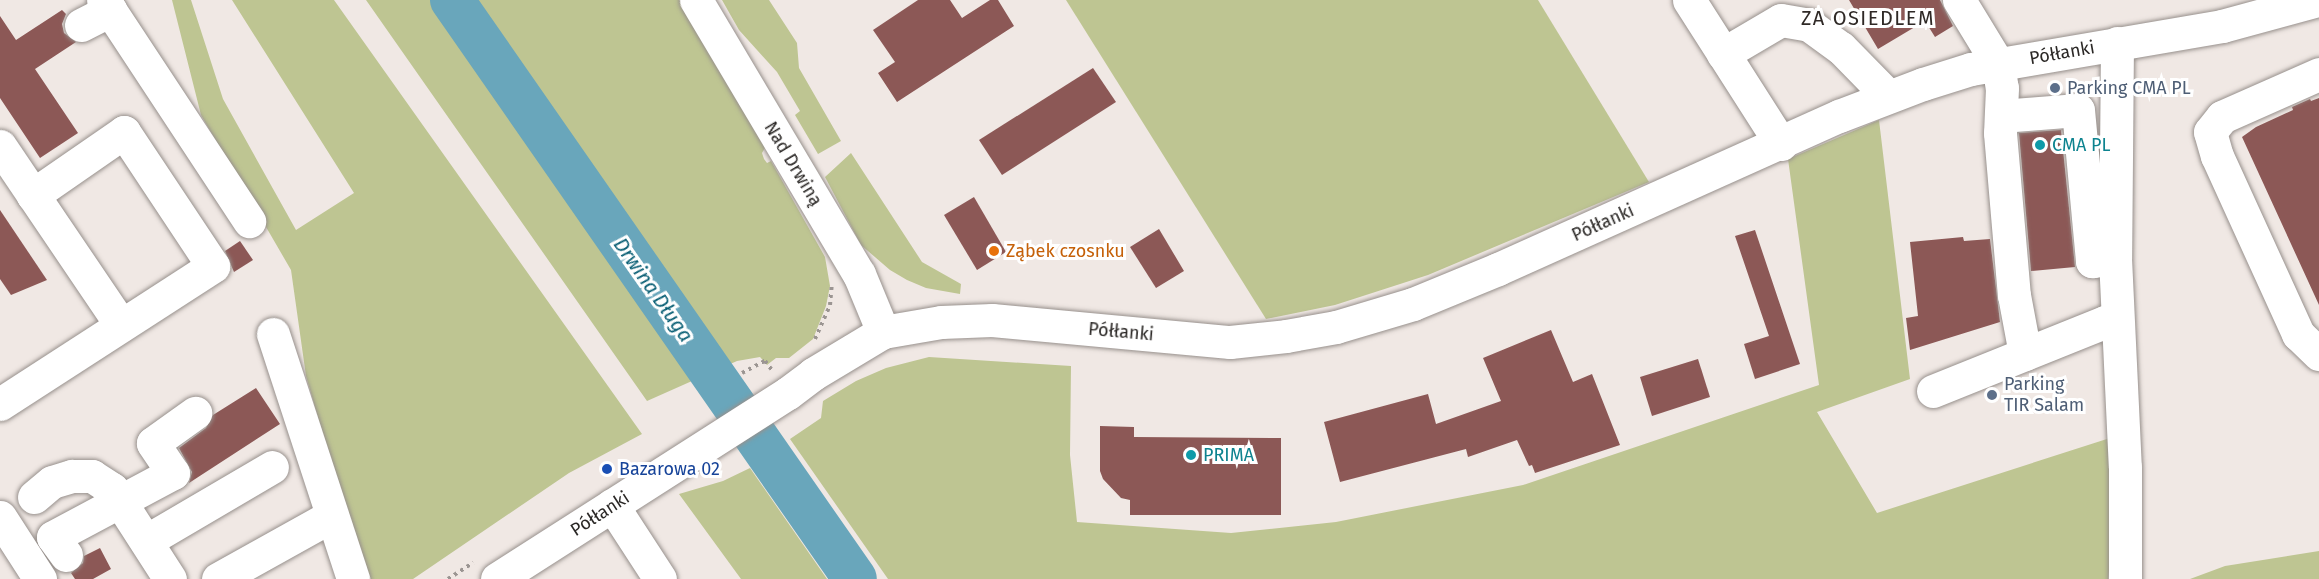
<!DOCTYPE html>
<meta charset="utf-8">
<style>
body{margin:0}
#map{position:relative;width:2319px;height:579px;overflow:hidden;background:#f0e8e4;font-family:"Fira Sans",sans-serif}
div>[style]{position:absolute}
.green>*{inset:0;background:#bec592}
.river>*{height:44px;margin:-22px;padding:0 22px;transform-origin:22px;border-radius:22px;background:#69a6bb}
.building>*{inset:0;background:#8c5856}
.path>*{height:4px;margin-top:-2px;transform-origin:0;background:repeating-linear-gradient(90deg,#9b9592 0 3px,transparent 0 7.5px)}
.roads{filter:drop-shadow(0 0 2px #97908c) drop-shadow(0 0 2px #97908c)}
.minor>*{height:33px;margin:-16.5px;padding:0 16.5px;transform-origin:16.5px;border-radius:16.5px;background:#fff}
.dots>*{width:16px;height:16px;translate:-50% -50%;box-sizing:border-box;border:3px solid #fff;border-radius:50%}
span{translate:-50% -50%;white-space:nowrap;text-align:center;line-height:1.15;-webkit-text-stroke:6px #fff;paint-order:stroke}
.street-label{font-size:18px;color:#2b2826}
.service-label{font-size:18px;color:#4e5e75}
.left{translate:0 -50%;text-align:left}
.culture-label{font-size:18px;color:#0d838f}
.food-label{font-size:18px;color:#c56008}
.transit-label{font-size:18px;color:#164399}
.neighbourhood-label{font-size:20px;color:#2f2926;letter-spacing:1.5px}
.water-label{font-size:20px;color:#055c72;font-style:italic}
</style>
<div id="map">
<div class="green">
<div style="clip-path:polygon(172px 0,191px 0,223px 99px,296px 230px,354px 193px,232px 0,334px 0,642px 434px,569px 473px,413px 579px,365px 579px,306px 376px,291px 270px,201px 115px)"></div>
<div style="clip-path:polygon(366px 0,680px 0,766px 146px,762px 153px,764px 159px,767px 163px,771px 161px,825px 257px,830px 286px,826px 306px,813px 339px,789px 358px,776px 358px,767px 365px,760px 357px,737px 361px,647px 401px)"></div>
<div style="clip-path:polygon(722px 0,769px 0,797px 43px,799px 68px,841px 141px,818px 154px,795px 115px,800px 111px,777px 72px,739px 30px)"></div>
<div style="clip-path:polygon(1066px 0,1538px 0,1649px 182px,1428px 275px,1335px 305px,1266px 319px)"></div>
<div style="clip-path:polygon(1879px 120px,1910px 379px,1817px 412px,1877px 513px,2110px 438px,2114px 530px,2108px 579px,888px 579px,790px 439px,821px 418px,823px 401px,856px 381px,886px 368px,929px 357px,1071px 366px,1070px 455px,1077px 522px,1231px 533px,1336px 522px,1523px 485px,1819px 385px,1788px 159px)"></div>
<div style="clip-path:polygon(851px 153px,922px 262px,961px 284px,960px 294px,926px 288px,907px 280px,890px 270px,861px 245px,825px 177px)"></div>
<div style="clip-path:polygon(750px 468px,827px 579px,741px 579px,679px 494px,723px 481px)"></div>
<div style="clip-path:polygon(2319px 551px,2319px 579px,2190px 579px,2225px 566px)"></div>
</div>
<div class="river">
<div style="left:452px;top:0;width:705px;rotate:55.16deg"></div>
</div>
<div class="building">
<div style="clip-path:polygon(918px 0,950px 0,962px 18px,990px 0,998px 0,1014px 26px,897px 102px,878px 73px,895px 62px,873px 30px)"></div>
<div style="clip-path:polygon(1849px 0,1940px 0,1953px 26px,1935px 37px,1925px 21px,1878px 49px)"></div>
<div style="clip-path:polygon(62px 10px,66px 14px,62px 24px,64px 33px,76px 42px,35px 69px,78px 133px,40px 158px,0 98px,0 16px,16px 40px)"></div>
<div style="clip-path:polygon(1093px 68px,1116px 102px,1002px 175px,979px 140px)"></div>
<div style="clip-path:polygon(2319px 98px,2319px 305px,2242px 137px,2256px 127px,2293px 110px,2292px 107px,2310px 99px,2311px 101px)"></div>
<div style="clip-path:polygon(2061px 130px,2075px 267px,2031px 271px,2019px 133px)"></div>
<div style="clip-path:polygon(974px 197px,1006px 252px,977px 270px,944px 215px)"></div>
<div style="clip-path:polygon(0 210px,47px 280px,11px 295px,0 279px)"></div>
<div style="clip-path:polygon(1159px 229px,1184px 271px,1156px 288px,1130px 247px)"></div>
<div style="clip-path:polygon(1755px 230px,1800px 364px,1755px 379px,1744px 344px,1769px 336px,1735px 236px)"></div>
<div style="clip-path:polygon(1963px 237px,1964px 241px,1990px 239px,2000px 322px,1910px 350px,1906px 318px,1918px 316px,1910px 242px)"></div>
<div style="clip-path:polygon(240px 241px,253px 260px,234px 272px,225px 251px)"></div>
<div style="clip-path:polygon(1551px 330px,1573px 382px,1592px 374px,1620px 445px,1535px 473px,1532px 465px,1529px 466px,1517px 440px,1468px 457px,1466px 449px,1340px 482px,1324px 422px,1428px 394px,1436px 424px,1501px 401px,1483px 358px)"></div>
<div style="clip-path:polygon(1698px 359px,1710px 397px,1652px 416px,1640px 377px)"></div>
<div style="clip-path:polygon(256px 388px,280px 424px,189px 483px,192px 472px,179px 448px,206px 428px,213px 415px)"></div>
<div style="clip-path:polygon(1100px 426px,1134px 427px,1134px 437px,1281px 438px,1281px 515px,1130px 515px,1130px 500px,1121px 498px,1103px 479px,1100px 471px)"></div>
<div style="clip-path:polygon(100px 548px,111px 569px,93px 579px,75px 579px,71px 573px,83px 563px,84px 556px)"></div>
</div>
<div class="path">
<div style="left:815px;top:339px;width:37px;rotate:-66deg"></div>
<div style="left:830px;top:305px;width:21px;rotate:-85deg"></div>
<div style="left:742px;top:373px;width:26px;rotate:-28deg"></div>
<div style="left:765px;top:361px;width:11px;rotate:52deg"></div>
<div style="left:448px;top:579px;width:30px;rotate:-33deg"></div>
</div>
<div class="roads">
<div class="minor">
<div style="left:696px;top:0;width:319px;rotate:59.3deg"></div>
<div style="left:859px;top:274px;width:63px;rotate:67.5deg"></div>
<div style="left:1689px;top:0;width:171px;rotate:57.4deg"></div>
<div style="left:1959px;top:0;width:75px;rotate:58.6deg"></div>
<div style="left:1998px;top:64px;width:24px;rotate:81deg"></div>
<div style="left:2002px;top:88px;width:45px;rotate:92.5deg"></div>
<div style="left:2000px;top:133px;width:163px;rotate:85.1deg"></div>
<div style="left:2014px;top:295px;width:60px;rotate:79.4deg"></div>
<div style="left:110px;top:10px;width:253px;rotate:56.6deg"></div>
<div style="left:81px;top:25px;width:33px;rotate:-27deg"></div>
<div style="left:110px;top:10px;width:12px;rotate:-125deg"></div>
<div style="left:2117px;top:43px;width:215px;rotate:90.5deg"></div>
<div style="left:2115px;top:258px;width:209px;rotate:87.3deg"></div>
<div style="left:2125px;top:467px;width:112px;rotate:90deg"></div>
<div style="left:1723px;top:54px;width:67px;rotate:-30.4deg"></div>
<div style="left:1781px;top:20px;width:28px;rotate:10deg"></div>
<div style="left:1809px;top:25px;width:39px;rotate:36deg"></div>
<div style="left:1841px;top:48px;width:67px;rotate:45.6deg"></div>
<div style="left:2319px;top:74px;width:106px;rotate:156.1deg"></div>
<div style="left:2222px;top:117px;width:19px;rotate:129deg"></div>
<div style="left:2210px;top:132px;width:25px;rotate:74deg"></div>
<div style="left:2217px;top:156px;width:196px;rotate:65.5deg"></div>
<div style="left:2298px;top:334px;width:29px;rotate:44deg"></div>
<div style="left:2001px;top:116px;width:77px;rotate:-4.5deg"></div>
<div style="left:2078px;top:110px;width:152px;rotate:84.7deg"></div>
<div style="left:2092px;top:261px;width:23px;rotate:-7deg"></div>
<div style="left:0;top:146px;width:59px;rotate:56deg"></div>
<div style="left:273px;top:334px;width:258px;rotate:71.9deg"></div>
<div style="left:1933px;top:391px;width:185px;rotate:-21.9deg"></div>
<div style="left:2105px;top:322px;width:12px;rotate:-9deg"></div>
<div style="left:0;top:404px;width:254px;rotate:-32.9deg"></div>
<div style="left:213px;top:266px;width:161px;rotate:-123.6deg"></div>
<div style="left:124px;top:132px;width:111px;rotate:145.3deg"></div>
<div style="left:33px;top:195px;width:157px;rotate:55.9deg"></div>
<div style="left:34px;top:497px;width:23px;rotate:-40deg"></div>
<div style="left:52px;top:482px;width:21px;rotate:-17deg"></div>
<div style="left:72px;top:476px;width:20px"></div>
<div style="left:92px;top:476px;width:24px;rotate:33deg"></div>
<div style="left:112px;top:489px;width:107px;rotate:57.2deg"></div>
<div style="left:612px;top:505px;width:88px;rotate:57deg"></div>
<div style="left:0;top:517px;width:74px;rotate:57.2deg"></div>
<div style="left:146px;top:541px;width:146px;rotate:-30.4deg"></div>
<div style="left:66px;top:555px;width:22px;rotate:-126deg"></div>
<div style="left:53px;top:537px;width:136px;rotate:-28.1deg"></div>
<div style="left:173px;top:473px;width:36px;rotate:-124deg"></div>
<div style="left:153px;top:443px;width:52px;rotate:-35.5deg"></div>
<div style="left:218px;top:579px;width:129px;rotate:-29.1deg"></div>
<div style="left:497px;top:579px;width:345px;rotate:-32.6deg"></div>
<div style="left:788px;top:393px;width:31px;rotate:-37deg"></div>
<div style="left:813px;top:374px;width:82px;rotate:-31deg"></div>
<div style="left:883px;top:332px;width:59px;rotate:-9.8deg"></div>
<div style="left:941px;top:322px;width:51px;rotate:-2.2deg"></div>
<div style="left:992px;top:320px;width:239px;rotate:5.3deg"></div>
<div style="left:1230px;top:342px;width:56px;rotate:-6.1deg"></div>
<div style="left:1286px;top:336px;width:51px;rotate:-10.2deg"></div>
<div style="left:1336px;top:327px;width:80px;rotate:-16.6deg"></div>
<div style="left:1413px;top:304px;width:92px;rotate:-22.4deg"></div>
<div style="left:1498px;top:269px;width:374px;rotate:-24.2deg"></div>
<div style="left:1839px;top:116px;width:90px;rotate:-20.9deg"></div>
<div style="left:1923px;top:84px;width:50px;rotate:-17.4deg"></div>
<div style="left:1971px;top:69px;width:255px;rotate:-9.7deg"></div>
<div style="left:2222px;top:26px;width:99px;rotate:-15.2deg"></div>
</div>
</div>
<div class="dots">
<div style="left:2055px;top:88px;background:#5c6f8a"></div>
<div style="left:2040px;top:145px;background:#0f9aa8"></div>
<div style="left:994px;top:251px;background:#e8710a"></div>
<div style="left:1992px;top:395px;background:#5c6f8a"></div>
<div style="left:1191px;top:455px;background:#0f9aa8"></div>
<div style="left:607px;top:469px;background:#1a4fb4"></div>
</div>
<div class="street-label">
<span style="left:2062px;top:53px;rotate:-10deg">Półłanki</span>
<span style="left:793px;top:164px;rotate:59deg">Nad Drwiną</span>
<span style="left:1603px;top:223px;rotate:-24deg">Półłanki</span>
<span style="left:1121px;top:332px;rotate:5deg">Półłanki</span>
<span style="left:600px;top:514px;rotate:-33deg">Półłanki</span>
</div>
<div class="service-label">
<span class="left" style="left:2067px;top:88px">Parking CMA PL</span>
<span class="left" style="left:2004px;top:395px">Parking<br>TIR Salam</span>
</div>
<div class="culture-label">
<span class="left" style="left:2052px;top:145px">CMA PL</span>
<span class="left" style="left:1203px;top:455px">PRIMA</span>
</div>
<div class="food-label">
<span class="left" style="left:1006px;top:251px">Ząbek czosnku</span>
</div>
<div class="transit-label">
<span class="left" style="left:619px;top:469px">Bazarowa 02</span>
</div>
<div class="neighbourhood-label">
<span style="left:1868px;top:18px">ZA OSIEDLEM</span>
</div>
<div class="water-label">
<span style="left:653px;top:290px;rotate:55deg">Drwina Długa</span>
</div>
</div>
